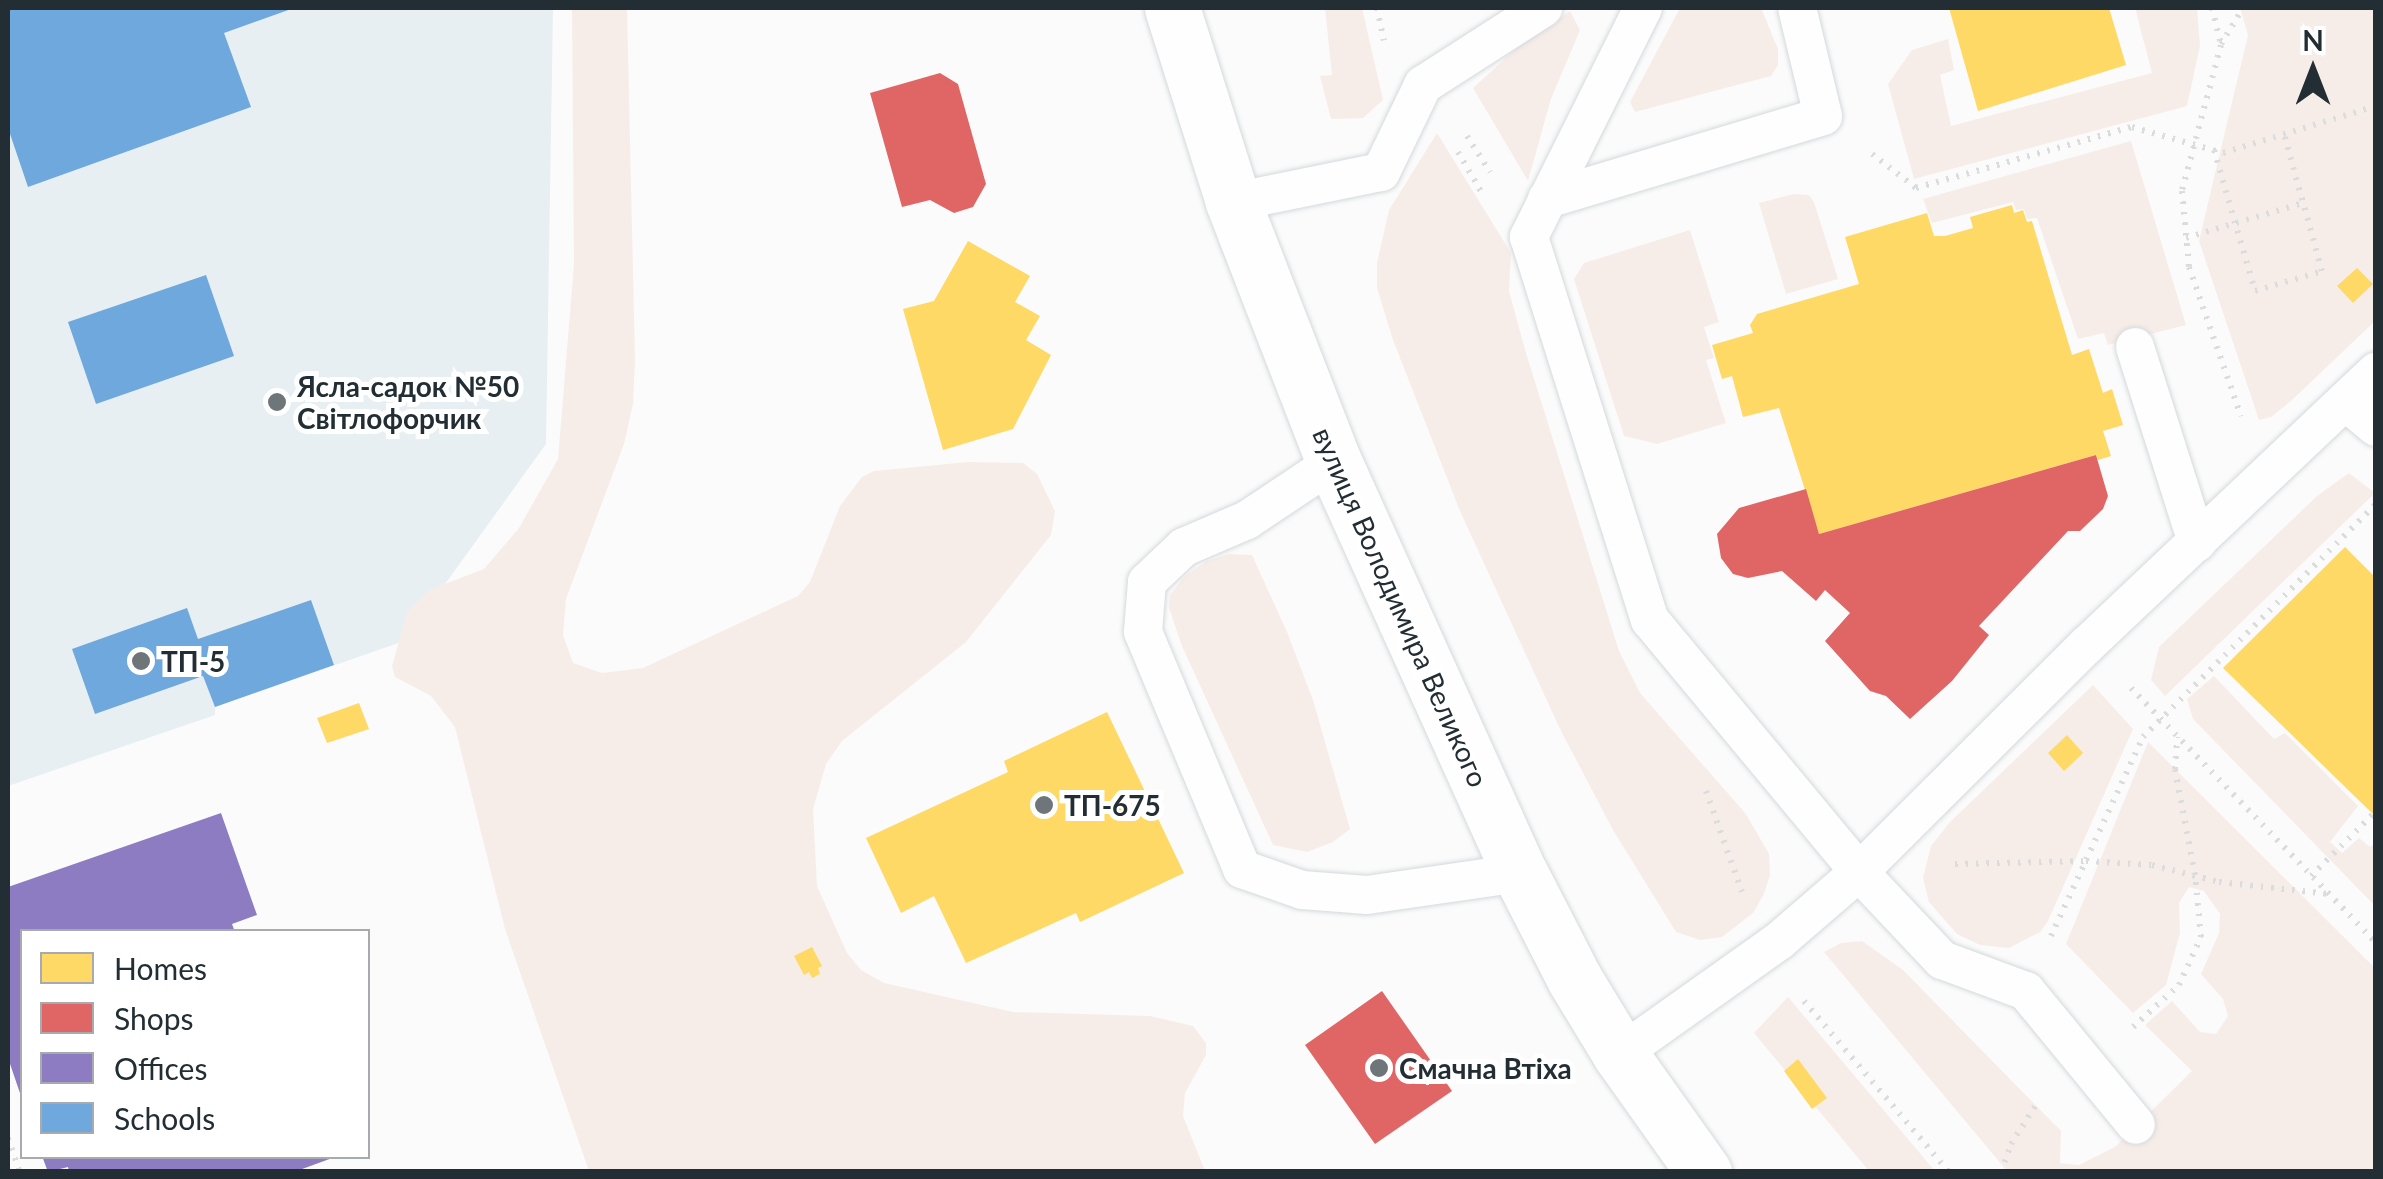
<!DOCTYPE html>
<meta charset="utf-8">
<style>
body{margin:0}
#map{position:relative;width:2383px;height:1179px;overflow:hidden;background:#fbfbfb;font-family:Lato,sans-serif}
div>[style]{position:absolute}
.built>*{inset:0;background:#e7eff3}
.green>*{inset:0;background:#f7ede8}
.homes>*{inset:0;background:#ffd966}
.shops>*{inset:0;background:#e06666}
.offices>*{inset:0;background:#8e7cc3}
.schools>*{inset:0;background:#6fa8dc}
.path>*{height:6px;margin-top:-3px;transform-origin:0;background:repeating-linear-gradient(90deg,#dbdcdc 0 2.5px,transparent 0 10.5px)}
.roads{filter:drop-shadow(0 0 2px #d4d9dc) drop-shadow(0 0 2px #d4d9dc)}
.service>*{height:38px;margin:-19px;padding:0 19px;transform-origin:19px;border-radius:19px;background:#fefefe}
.secondary>*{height:55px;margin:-27.5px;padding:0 27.5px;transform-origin:27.5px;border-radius:27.5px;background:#fefefe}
.dots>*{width:28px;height:28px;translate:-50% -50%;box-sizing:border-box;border:5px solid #fff;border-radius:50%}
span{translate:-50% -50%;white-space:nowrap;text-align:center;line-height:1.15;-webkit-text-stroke:10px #fff;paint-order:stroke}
.poi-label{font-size:28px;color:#222e33;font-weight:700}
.left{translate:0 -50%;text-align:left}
.street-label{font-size:28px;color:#222e33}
.frame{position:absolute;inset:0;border:10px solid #222e33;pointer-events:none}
.legend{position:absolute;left:20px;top:929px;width:350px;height:230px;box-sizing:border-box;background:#fff;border:2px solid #a7abad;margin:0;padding:12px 18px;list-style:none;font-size:30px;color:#222e33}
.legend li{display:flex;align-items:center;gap:20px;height:50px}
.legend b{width:50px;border:2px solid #a7abad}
.north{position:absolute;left:2263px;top:20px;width:100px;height:100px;-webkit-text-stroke:8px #fff;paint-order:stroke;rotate:0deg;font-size:28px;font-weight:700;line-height:40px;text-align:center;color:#222e33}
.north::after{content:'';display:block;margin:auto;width:35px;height:45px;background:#222e33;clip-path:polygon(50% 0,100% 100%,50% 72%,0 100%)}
</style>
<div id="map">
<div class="built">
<div style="clip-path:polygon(8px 8px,553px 8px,546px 444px,404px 641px,215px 707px,215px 715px,8px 786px)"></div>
</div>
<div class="green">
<div style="clip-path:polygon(572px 8px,627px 8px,635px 360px,633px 404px,624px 444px,566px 599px,563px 635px,573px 663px,602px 673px,643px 668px,798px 596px,810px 582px,840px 506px,862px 477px,874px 471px,968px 462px,1023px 463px,1037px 474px,1055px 511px,1051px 535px,966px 642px,842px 741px,826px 764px,813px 809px,817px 886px,847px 953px,861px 970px,884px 983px,1013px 1012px,1150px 1016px,1193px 1026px,1206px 1043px,1206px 1055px,1185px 1093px,1183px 1116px,1205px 1171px,589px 1171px,505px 929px,455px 727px,431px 696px,395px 677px,392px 666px,407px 612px,429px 590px,484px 569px,519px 528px,558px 459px,574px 264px)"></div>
<div style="clip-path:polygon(1325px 8px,1362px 8px,1383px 100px,1363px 118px,1331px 119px,1320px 76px,1332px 75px)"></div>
<div style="clip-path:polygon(1680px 8px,1761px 8px,1778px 49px,1778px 65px,1771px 76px,1635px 112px,1630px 102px)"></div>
<div style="clip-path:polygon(2135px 8px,2197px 8px,2200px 46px,2187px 106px,1914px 179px,1888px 84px,1912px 50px,1948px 39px,1954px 70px,1940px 75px,1951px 126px,2152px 73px)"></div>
<div style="clip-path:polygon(2240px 8px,2375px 8px,2375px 321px,2291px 401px,2271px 417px,2259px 420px,2199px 241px,2248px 35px)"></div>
<div style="clip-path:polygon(1570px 11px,1580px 30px,1551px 99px,1528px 181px,1473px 88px,1520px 45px)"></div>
<div style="clip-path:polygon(1437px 133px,1511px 253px,1509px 291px,1526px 353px,1619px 651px,1640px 693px,1746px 814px,1769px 854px,1770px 875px,1764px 894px,1753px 913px,1722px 937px,1700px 940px,1676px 932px,1613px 830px,1560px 729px,1460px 511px,1393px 340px,1377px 288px,1377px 263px,1389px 210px)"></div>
<div style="clip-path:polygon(2131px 141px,2186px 325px,2108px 345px,2104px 333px,2078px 339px,2037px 218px,2027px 219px,2024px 209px,2016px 210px,2013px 202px,1932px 223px,1923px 199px)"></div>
<div style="clip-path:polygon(1794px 194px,1809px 195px,1814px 202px,1838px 279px,1786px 294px,1759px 203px)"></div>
<div style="clip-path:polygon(1690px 230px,1719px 322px,1704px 327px,1714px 358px,1706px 360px,1726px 423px,1657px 444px,1624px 436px,1574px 279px,1584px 263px)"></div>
<div style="clip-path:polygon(2349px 473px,2375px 493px,2165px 696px,2151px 680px,2159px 647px,2317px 496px)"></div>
<div style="clip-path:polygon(1229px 554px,1252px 555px,1287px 632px,1313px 700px,1350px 829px,1333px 842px,1307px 852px,1273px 845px,1182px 646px,1169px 608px,1170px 595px,1185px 576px,1207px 561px)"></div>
<div style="clip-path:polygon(2214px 676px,2274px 739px,2285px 733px,2358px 806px,2330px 842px,2342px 853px,2359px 838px,2370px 847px,2375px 843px,2375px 906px,2193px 719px,2187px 699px)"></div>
<div style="clip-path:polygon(2093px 685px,2133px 729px,2048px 921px,2040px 932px,2009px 948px,1980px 945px,1957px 934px,1929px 902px,1923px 878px,1931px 846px,1950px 822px)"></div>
<div style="clip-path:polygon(2148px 742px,2375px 968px,2375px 1171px,2007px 1171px,1824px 952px,1841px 943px,1862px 941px,1903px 970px,2061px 1131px,2060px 1163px,2079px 1165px,2115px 1147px,2192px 1071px,2145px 1025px,2172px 1001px,2200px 1032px,2216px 1034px,2228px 1016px,2223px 999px,2201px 974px,2219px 933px,2220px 914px,2204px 891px,2189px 887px,2179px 903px,2180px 933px,2166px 985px,2133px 1013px,2066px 944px)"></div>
<div style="clip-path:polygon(1788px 997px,1935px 1171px,1869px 1171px,1754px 1033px)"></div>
</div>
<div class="homes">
<div style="clip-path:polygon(1949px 8px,2109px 8px,2126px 65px,1978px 111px)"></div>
<div style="clip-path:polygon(2012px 205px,2014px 213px,2023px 210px,2027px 222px,2032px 221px,2072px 355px,2089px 349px,2103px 393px,2112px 389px,2123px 425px,2103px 431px,2111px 456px,2098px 460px,2096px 455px,1819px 534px,1779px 408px,1743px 417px,1732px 376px,1722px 379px,1712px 345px,1753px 333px,1750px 325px,1757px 314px,1859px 284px,1845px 237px,1927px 213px,1934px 236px,1945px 236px,1973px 228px,1970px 217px)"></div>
<div style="clip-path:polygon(968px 241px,1030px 276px,1015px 302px,1040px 316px,1026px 340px,1051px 355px,1013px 429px,943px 450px,903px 309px,934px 301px)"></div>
<div style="clip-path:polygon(2357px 268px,2373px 284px,2353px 303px,2337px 286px)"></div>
<div style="clip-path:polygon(2345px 547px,2376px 578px,2376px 817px,2223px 668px)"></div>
<div style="clip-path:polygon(359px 703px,369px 729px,327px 743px,317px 718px)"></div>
<div style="clip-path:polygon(1107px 712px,1184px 873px,1080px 922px,1076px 913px,966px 963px,934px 896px,901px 913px,866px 838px,1008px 772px,1004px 761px)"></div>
<div style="clip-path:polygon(2067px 735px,2083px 753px,2064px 771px,2048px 753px)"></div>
<div style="clip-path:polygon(812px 947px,822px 966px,818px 968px,820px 974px,812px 978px,809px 972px,804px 975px,794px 956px)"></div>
<div style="clip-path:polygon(1798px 1059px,1827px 1098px,1812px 1109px,1784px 1071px)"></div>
</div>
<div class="shops">
<div style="clip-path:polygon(940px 73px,958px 84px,986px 184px,973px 207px,954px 213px,930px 200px,902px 207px,870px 93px)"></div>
<div style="clip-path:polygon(2096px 455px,2108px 496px,2103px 509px,2080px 531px,2068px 531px,1979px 626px,1989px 635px,1952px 681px,1910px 719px,1886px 696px,1870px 691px,1825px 641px,1850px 613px,1825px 590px,1816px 601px,1782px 571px,1748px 578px,1733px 574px,1721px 558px,1717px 534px,1739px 508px,1806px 489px,1819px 534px)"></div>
<div style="clip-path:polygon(1382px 991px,1452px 1091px,1375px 1144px,1305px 1045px)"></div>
</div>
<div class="offices">
<div style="clip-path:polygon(221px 813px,257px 915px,232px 924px,235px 932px,22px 932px,22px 1099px,8px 1058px,8px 887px)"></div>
<div style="clip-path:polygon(42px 1156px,335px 1156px,335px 1157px,294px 1172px,69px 1172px,68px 1167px,48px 1172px)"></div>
</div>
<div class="schools">
<div style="clip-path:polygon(8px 8px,294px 8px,224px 33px,251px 107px,28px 187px,8px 128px)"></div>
<div style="clip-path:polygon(206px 275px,234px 356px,96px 404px,68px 322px)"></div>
<div style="clip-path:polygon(311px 600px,334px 665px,215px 707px,203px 676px,95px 714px,72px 649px,187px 608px,198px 639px)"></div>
</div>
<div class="path">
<div style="left:1377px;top:8px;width:33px;rotate:78deg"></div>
<div style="left:2212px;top:8px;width:38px;rotate:76deg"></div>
<div style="left:2221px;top:45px;width:151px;rotate:105deg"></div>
<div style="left:2182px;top:191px;width:76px;rotate:84.7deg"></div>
<div style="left:2189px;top:267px;width:158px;rotate:70.8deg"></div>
<div style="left:2221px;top:44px;width:42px;rotate:-58.6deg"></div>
<div style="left:1467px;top:136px;width:43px;rotate:57.4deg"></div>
<div style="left:2214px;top:150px;width:147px;rotate:73.8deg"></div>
<div style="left:2255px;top:291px;width:70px;rotate:-16.6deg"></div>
<div style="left:2322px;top:271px;width:142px;rotate:-105.5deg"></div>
<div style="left:1458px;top:152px;width:48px;rotate:59.7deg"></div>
<div style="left:1872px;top:154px;width:56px;rotate:37.7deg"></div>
<div style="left:1916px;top:188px;width:224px;rotate:-15.8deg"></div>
<div style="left:2132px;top:127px;width:95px;rotate:15.9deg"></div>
<div style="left:2223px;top:153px;width:160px;rotate:-17.1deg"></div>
<div style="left:2186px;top:238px;width:122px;rotate:-16.7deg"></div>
<div style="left:2131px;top:688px;width:354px;rotate:46.1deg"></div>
<div style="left:1706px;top:791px;width:107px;rotate:70.4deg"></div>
<div style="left:1955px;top:864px;width:131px;rotate:-1.3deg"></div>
<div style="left:2086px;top:861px;width:66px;rotate:3.5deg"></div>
<div style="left:2152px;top:865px;width:69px;rotate:14.2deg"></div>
<div style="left:2219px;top:882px;width:111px;rotate:6.2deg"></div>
<div style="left:2311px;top:876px;width:88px;rotate:-45deg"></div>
<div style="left:2051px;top:936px;width:219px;rotate:-65.2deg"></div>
<div style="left:2143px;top:737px;width:330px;rotate:-45deg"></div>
<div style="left:1804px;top:1001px;width:224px;rotate:49.7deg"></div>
<div style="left:2133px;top:1027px;width:62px;rotate:-42.4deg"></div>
<div style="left:2179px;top:985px;width:53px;rotate:-65.4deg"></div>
<div style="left:2201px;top:937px;width:62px;rotate:-95.5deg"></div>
<div style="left:2195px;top:875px;width:108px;rotate:-100.7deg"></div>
<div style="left:2175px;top:769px;width:32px;rotate:-86deg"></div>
<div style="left:8px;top:1138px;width:36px;rotate:71deg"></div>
<div style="left:2001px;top:1172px;width:30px;rotate:-70deg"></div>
<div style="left:2011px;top:1144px;width:49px;rotate:-57.6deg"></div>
</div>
<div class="roads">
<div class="service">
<div style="left:1643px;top:8px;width:256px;rotate:116.5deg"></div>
<div style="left:1529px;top:237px;width:402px;rotate:72.5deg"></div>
<div style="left:1650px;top:620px;width:327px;rotate:50.3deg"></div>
<div style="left:1859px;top:872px;width:121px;rotate:46.7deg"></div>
<div style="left:1942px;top:960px;width:90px;rotate:20.3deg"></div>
<div style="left:2026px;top:991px;width:173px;rotate:50.6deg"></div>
<div style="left:1547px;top:199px;width:288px;rotate:-16.7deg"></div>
<div style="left:1823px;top:116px;width:111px;rotate:-103.5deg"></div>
<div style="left:1233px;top:202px;width:151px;rotate:-11.5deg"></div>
<div style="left:1381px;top:172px;width:97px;rotate:-64.2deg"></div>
<div style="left:1423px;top:85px;width:143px;rotate:-32.7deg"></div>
<div style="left:2135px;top:347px;width:205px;rotate:72.4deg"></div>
<div style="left:2346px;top:402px;width:39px;rotate:40deg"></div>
<div style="left:1334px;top:462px;width:105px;rotate:146.3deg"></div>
<div style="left:1247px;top:520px;width:69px;rotate:156.8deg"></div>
<div style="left:1184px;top:547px;width:51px;rotate:136.6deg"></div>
<div style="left:1147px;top:582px;width:50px;rotate:94.6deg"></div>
<div style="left:1143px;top:632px;width:257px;rotate:67.3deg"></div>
<div style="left:1242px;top:869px;width:64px;rotate:19.3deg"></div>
<div style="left:1302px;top:890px;width:65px;rotate:4.4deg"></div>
<div style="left:1367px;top:895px;width:155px;rotate:-8.2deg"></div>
<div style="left:1620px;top:1054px;width:195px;rotate:-35.4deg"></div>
<div style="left:1779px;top:941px;width:106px;rotate:-40.8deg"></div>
<div style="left:1859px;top:872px;width:322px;rotate:-44.9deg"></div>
<div style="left:2087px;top:645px;width:398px;rotate:-43.4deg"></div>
</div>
<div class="secondary">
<div style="left:1172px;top:8px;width:203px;rotate:72.5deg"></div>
<div style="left:1233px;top:202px;width:279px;rotate:68.8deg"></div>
<div style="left:1334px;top:462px;width:451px;rotate:65.7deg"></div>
<div style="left:1520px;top:873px;width:120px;rotate:62.8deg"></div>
<div style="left:1575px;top:980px;width:87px;rotate:58.7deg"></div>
<div style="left:1620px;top:1054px;width:145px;rotate:54.6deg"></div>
</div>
</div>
<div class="dots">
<div style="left:277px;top:402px;background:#6e7679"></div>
<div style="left:141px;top:661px;background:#6e7679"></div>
<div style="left:1044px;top:805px;background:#6e7679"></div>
<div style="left:1379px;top:1068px;background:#6e7679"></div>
</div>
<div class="poi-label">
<span class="left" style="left:297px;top:402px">Ясла-садок №50<br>Світлофорчик</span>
<span class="left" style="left:161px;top:661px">ТП-5</span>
<span class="left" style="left:1064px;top:805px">ТП-675</span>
<span class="left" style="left:1399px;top:1068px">Смачна Втіха</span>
</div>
<div class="street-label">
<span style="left:1401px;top:607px;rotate:66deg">вулиця Володимира Великого</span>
</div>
<div class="frame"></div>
<ul class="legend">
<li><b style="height:28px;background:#ffd966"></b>Homes</li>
<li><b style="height:28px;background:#e06666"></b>Shops</li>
<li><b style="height:28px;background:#8e7cc3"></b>Offices</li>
<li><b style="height:28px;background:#6fa8dc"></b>Schools</li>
</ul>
<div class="north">N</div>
</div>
